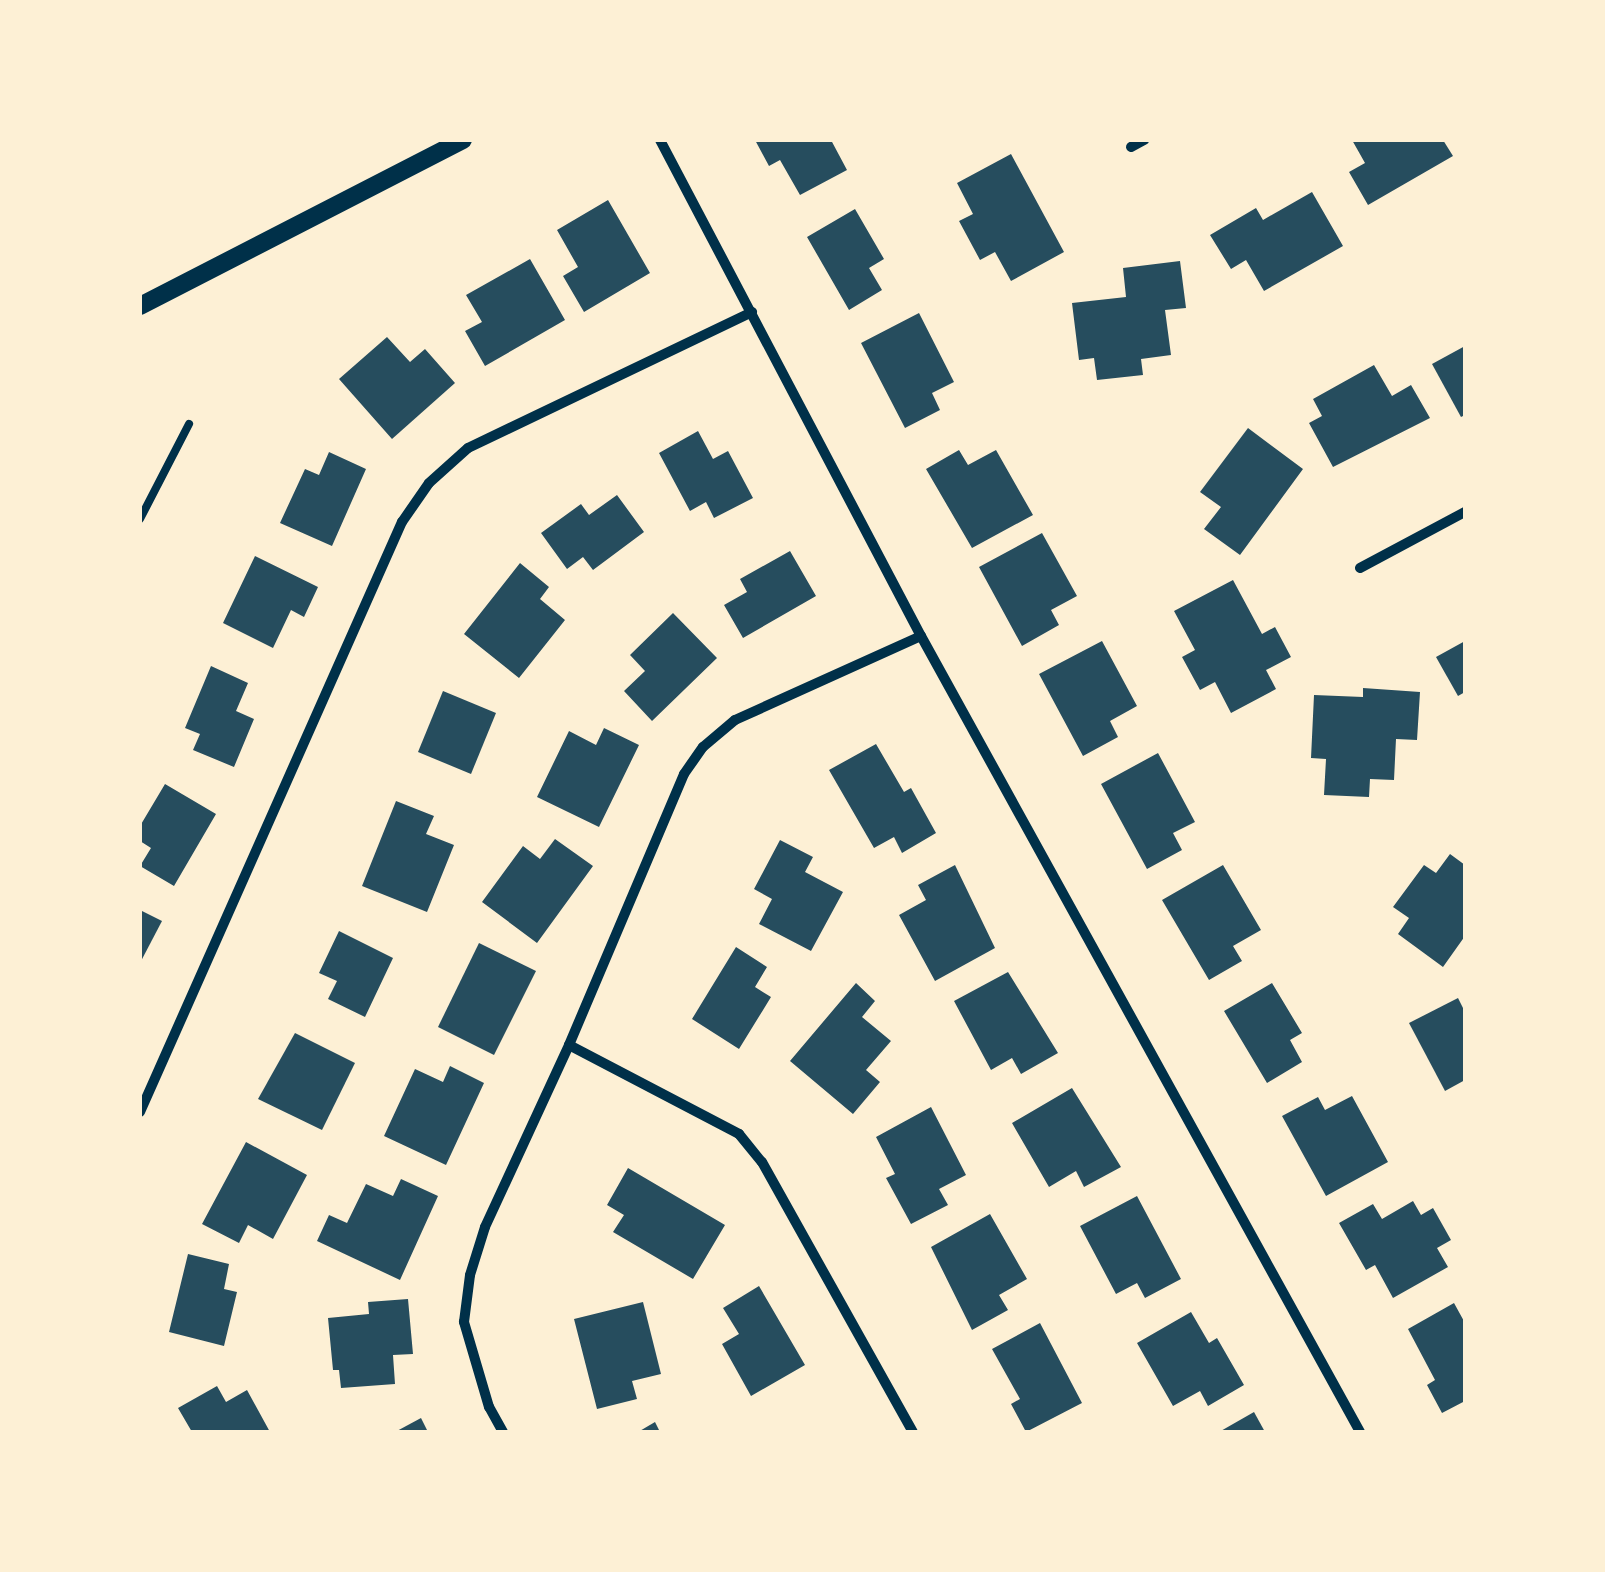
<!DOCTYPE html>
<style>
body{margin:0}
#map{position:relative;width:1605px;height:1572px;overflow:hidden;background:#fdf0d5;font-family:Inter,sans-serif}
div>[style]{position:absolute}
.building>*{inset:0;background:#264d5e}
.service>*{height:8px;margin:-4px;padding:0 4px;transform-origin:4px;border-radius:4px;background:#003049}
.minor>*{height:10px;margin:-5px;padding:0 5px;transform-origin:5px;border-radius:5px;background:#003049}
.tertiary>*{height:18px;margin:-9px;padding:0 9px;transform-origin:9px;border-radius:9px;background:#003049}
span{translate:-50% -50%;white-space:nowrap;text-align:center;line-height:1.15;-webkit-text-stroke:9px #fdf0d5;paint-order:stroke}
.frame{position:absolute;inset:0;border:142px solid #fdf0d5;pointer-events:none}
</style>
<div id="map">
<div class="building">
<div style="clip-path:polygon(755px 140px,831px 140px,847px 170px,800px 195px,780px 160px,769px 166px)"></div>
<div style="clip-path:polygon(1352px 140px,1443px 140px,1453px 156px,1368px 205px,1349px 172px,1365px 163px)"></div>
<div style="clip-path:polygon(1011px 154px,1064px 252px,1011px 281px,995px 252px,980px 260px,959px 221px,973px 214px,957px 183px)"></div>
<div style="clip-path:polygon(1312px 192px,1343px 246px,1264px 291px,1246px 260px,1231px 269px,1210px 235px,1256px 208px,1263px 220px)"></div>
<div style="clip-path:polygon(608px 200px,650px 273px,584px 312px,563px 276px,578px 267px,557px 230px)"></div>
<div style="clip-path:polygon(855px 209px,884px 259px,869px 268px,882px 290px,849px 310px,807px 237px)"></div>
<div style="clip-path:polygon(530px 259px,565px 320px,485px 366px,465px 331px,482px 322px,466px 295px)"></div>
<div style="clip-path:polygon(1180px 261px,1186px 308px,1165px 310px,1171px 355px,1141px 359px,1143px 375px,1097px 380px,1094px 358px,1079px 360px,1072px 303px,1126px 297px,1123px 268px)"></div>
<div style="clip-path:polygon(919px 313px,954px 382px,932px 393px,940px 410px,905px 428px,861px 343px)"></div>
<div style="clip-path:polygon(387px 337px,410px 362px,425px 349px,455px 383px,392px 439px,339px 379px)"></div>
<div style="clip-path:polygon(1465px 346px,1465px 415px,1461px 417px,1432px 364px)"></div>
<div style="clip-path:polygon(1374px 365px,1392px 396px,1411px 385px,1430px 418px,1333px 467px,1309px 423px,1322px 416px,1313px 399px)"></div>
<div style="clip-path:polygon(1248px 428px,1303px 469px,1240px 555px,1204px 529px,1221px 507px,1200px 492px)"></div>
<div style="clip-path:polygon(698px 431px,713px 459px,728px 451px,753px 498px,714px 518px,706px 502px,690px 511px,659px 453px)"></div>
<div style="clip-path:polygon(959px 450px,968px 465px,996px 450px,1033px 515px,972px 548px,926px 469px)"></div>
<div style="clip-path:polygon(329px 452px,366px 469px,332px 546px,280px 523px,305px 469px,319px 475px)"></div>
<div style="clip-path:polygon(617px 495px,644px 532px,593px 570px,583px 557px,567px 569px,541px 533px,581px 504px,589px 515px)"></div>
<div style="clip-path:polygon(1042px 533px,1077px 596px,1051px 610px,1059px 625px,1022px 646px,979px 567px)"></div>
<div style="clip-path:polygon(790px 551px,816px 596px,743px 638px,724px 605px,747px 592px,740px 579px)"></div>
<div style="clip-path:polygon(255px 556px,318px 587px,304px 617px,291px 610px,273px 648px,223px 623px)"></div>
<div style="clip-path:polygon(520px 563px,549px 587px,540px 599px,565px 620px,519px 678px,464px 634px)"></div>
<div style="clip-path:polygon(1233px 580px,1262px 634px,1275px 627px,1291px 657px,1266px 670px,1276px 689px,1231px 713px,1215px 682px,1200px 690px,1182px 657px,1195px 650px,1174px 611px)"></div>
<div style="clip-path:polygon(673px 613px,717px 658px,652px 721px,624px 691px,645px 671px,630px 655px)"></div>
<div style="clip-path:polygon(1102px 641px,1137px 706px,1110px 721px,1118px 737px,1083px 756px,1039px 674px)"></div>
<div style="clip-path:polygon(1465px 641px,1465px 692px,1458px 696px,1436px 657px)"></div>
<div style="clip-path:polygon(211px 666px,248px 683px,236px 711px,254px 719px,234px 767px,193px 750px,200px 734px,185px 728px)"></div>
<div style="clip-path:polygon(1363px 688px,1420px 692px,1417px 740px,1396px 739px,1394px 780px,1370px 779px,1369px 797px,1324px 795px,1326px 759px,1311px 758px,1314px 695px,1363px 697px)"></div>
<div style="clip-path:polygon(443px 691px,496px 713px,471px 774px,418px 752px)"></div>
<div style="clip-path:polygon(604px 728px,639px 745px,599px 827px,537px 797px,569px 731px,596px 745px)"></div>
<div style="clip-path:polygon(876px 744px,904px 792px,911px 788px,936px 833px,902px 853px,894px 837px,874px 848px,829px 770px)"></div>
<div style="clip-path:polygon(1158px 753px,1195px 822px,1173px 833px,1182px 850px,1147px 869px,1101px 784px)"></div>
<div style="clip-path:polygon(165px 784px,216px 814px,174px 886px,140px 866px,151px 848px,140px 841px,140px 826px)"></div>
<div style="clip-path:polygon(396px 801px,434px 816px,426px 834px,454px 845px,427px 912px,362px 886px)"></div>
<div style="clip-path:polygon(555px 839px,593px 866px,537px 943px,482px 902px,523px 846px,540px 859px)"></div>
<div style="clip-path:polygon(780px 840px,813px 857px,805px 872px,843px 892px,811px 951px,759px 924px,772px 899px,754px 889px)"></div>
<div style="clip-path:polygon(1450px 854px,1465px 865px,1465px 936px,1443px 967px,1398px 934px,1409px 918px,1393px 907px,1424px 865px,1436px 873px)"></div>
<div style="clip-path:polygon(955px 865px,995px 948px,935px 981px,899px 915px,926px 900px,918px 885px)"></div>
<div style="clip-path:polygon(1223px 865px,1261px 930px,1233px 946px,1242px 961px,1209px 980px,1162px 900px)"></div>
<div style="clip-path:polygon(140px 910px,162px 921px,140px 963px)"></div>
<div style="clip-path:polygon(339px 931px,393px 958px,365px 1017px,328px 999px,337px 981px,319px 973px)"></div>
<div style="clip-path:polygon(479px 943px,536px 971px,494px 1055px,438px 1027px)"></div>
<div style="clip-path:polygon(736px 947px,767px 967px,755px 987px,771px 997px,739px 1049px,692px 1019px)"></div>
<div style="clip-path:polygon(1008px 972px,1058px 1053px,1021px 1074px,1012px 1058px,991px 1070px,954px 1001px)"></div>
<div style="clip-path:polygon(856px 983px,875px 1001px,862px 1017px,891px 1041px,866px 1070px,880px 1082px,853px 1114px,790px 1061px)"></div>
<div style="clip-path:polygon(1272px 983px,1302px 1033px,1290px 1040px,1302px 1062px,1267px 1083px,1224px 1011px)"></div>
<div style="clip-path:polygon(1458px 998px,1465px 1012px,1465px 1080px,1445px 1091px,1409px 1023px)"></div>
<div style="clip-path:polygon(295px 1033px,355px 1063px,322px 1130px,258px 1099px)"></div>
<div style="clip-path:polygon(450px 1066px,484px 1083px,446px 1165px,384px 1136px,415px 1069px,443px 1082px)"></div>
<div style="clip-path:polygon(1072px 1088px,1121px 1167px,1084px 1187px,1076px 1171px,1049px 1187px,1012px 1123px)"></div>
<div style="clip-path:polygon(1352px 1096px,1388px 1162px,1326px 1196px,1282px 1116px,1318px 1097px,1325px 1110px)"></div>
<div style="clip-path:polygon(931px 1107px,966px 1175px,939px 1189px,948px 1205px,911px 1224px,886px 1178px,895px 1174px,876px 1137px)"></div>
<div style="clip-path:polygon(246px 1142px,307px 1175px,273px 1239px,248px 1225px,239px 1243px,202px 1224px)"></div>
<div style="clip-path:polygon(628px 1168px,725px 1225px,693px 1279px,613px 1232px,624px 1215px,607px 1205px)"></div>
<div style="clip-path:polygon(401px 1179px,438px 1196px,400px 1280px,317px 1241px,329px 1215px,347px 1223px,366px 1184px,393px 1196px)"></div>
<div style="clip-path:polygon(1137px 1196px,1181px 1279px,1145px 1298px,1137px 1283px,1116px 1294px,1080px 1226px)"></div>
<div style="clip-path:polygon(1413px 1201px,1421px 1215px,1433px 1208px,1451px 1240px,1437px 1248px,1448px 1267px,1393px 1298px,1375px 1265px,1366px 1270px,1339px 1223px,1373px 1204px,1382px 1219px)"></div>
<div style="clip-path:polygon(990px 1214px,1027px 1279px,999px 1295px,1008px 1310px,972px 1330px,931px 1247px)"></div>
<div style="clip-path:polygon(188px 1254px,229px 1264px,224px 1289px,237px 1292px,224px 1346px,169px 1332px)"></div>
<div style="clip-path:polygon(759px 1286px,805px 1365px,751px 1396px,722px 1344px,739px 1334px,723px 1308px)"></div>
<div style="clip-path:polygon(408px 1299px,413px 1354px,393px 1355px,395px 1384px,341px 1388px,339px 1370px,333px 1370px,328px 1318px,369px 1314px,368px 1302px)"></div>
<div style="clip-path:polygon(643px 1302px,661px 1374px,632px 1381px,637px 1399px,597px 1409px,574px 1319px)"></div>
<div style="clip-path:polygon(1454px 1303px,1465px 1323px,1465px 1401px,1442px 1413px,1427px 1385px,1435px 1380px,1408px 1329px)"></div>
<div style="clip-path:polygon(1191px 1312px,1209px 1343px,1217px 1338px,1244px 1385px,1208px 1406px,1200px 1391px,1173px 1406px,1137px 1343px)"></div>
<div style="clip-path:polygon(1040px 1323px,1082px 1403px,1026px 1432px,1011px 1404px,1020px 1399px,992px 1349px)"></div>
<div style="clip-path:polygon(217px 1386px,226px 1402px,247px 1390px,270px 1432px,192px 1432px,178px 1408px)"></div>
<div style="clip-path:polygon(1254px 1412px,1265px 1432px,1219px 1432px)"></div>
<div style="clip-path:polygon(421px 1418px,428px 1432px,395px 1432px)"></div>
<div style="clip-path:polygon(655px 1422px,660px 1432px,638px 1432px)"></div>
</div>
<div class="service">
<div style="left:140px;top:519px;width:107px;rotate:-62.7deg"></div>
</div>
<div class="minor">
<div style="left:660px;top:140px;width:560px;rotate:62.25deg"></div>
<div style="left:921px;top:636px;width:909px;rotate:61.12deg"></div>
<div style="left:1131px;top:147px;width:15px;rotate:-28deg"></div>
<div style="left:1360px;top:568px;width:119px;rotate:-28.1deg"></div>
<div style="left:569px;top:1045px;width:192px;rotate:27.6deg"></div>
<div style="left:739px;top:1134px;width:36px;rotate:51deg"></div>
<div style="left:762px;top:1162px;width:309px;rotate:60.8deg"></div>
<div style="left:140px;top:1112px;width:646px;rotate:-66.06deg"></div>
<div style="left:402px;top:522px;width:47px;rotate:-55.3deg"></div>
<div style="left:429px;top:483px;width:52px;rotate:-41.9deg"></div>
<div style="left:468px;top:448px;width:315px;rotate:-25.6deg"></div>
<div style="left:503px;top:1432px;width:29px;rotate:-119deg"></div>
<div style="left:489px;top:1407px;width:89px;rotate:-106.4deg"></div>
<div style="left:464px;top:1322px;width:47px;rotate:-82.7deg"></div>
<div style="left:470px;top:1275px;width:50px;rotate:-72.6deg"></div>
<div style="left:485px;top:1227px;width:200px;rotate:-65.2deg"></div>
<div style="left:569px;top:1045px;width:294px;rotate:-67deg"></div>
<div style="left:684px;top:774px;width:33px;rotate:-55deg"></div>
<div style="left:703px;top:747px;width:42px;rotate:-40.2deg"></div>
<div style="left:735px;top:720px;width:204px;rotate:-24.3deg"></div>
</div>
<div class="tertiary">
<div style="left:140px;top:306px;width:363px;rotate:-27.2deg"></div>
</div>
<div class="frame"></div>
</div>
